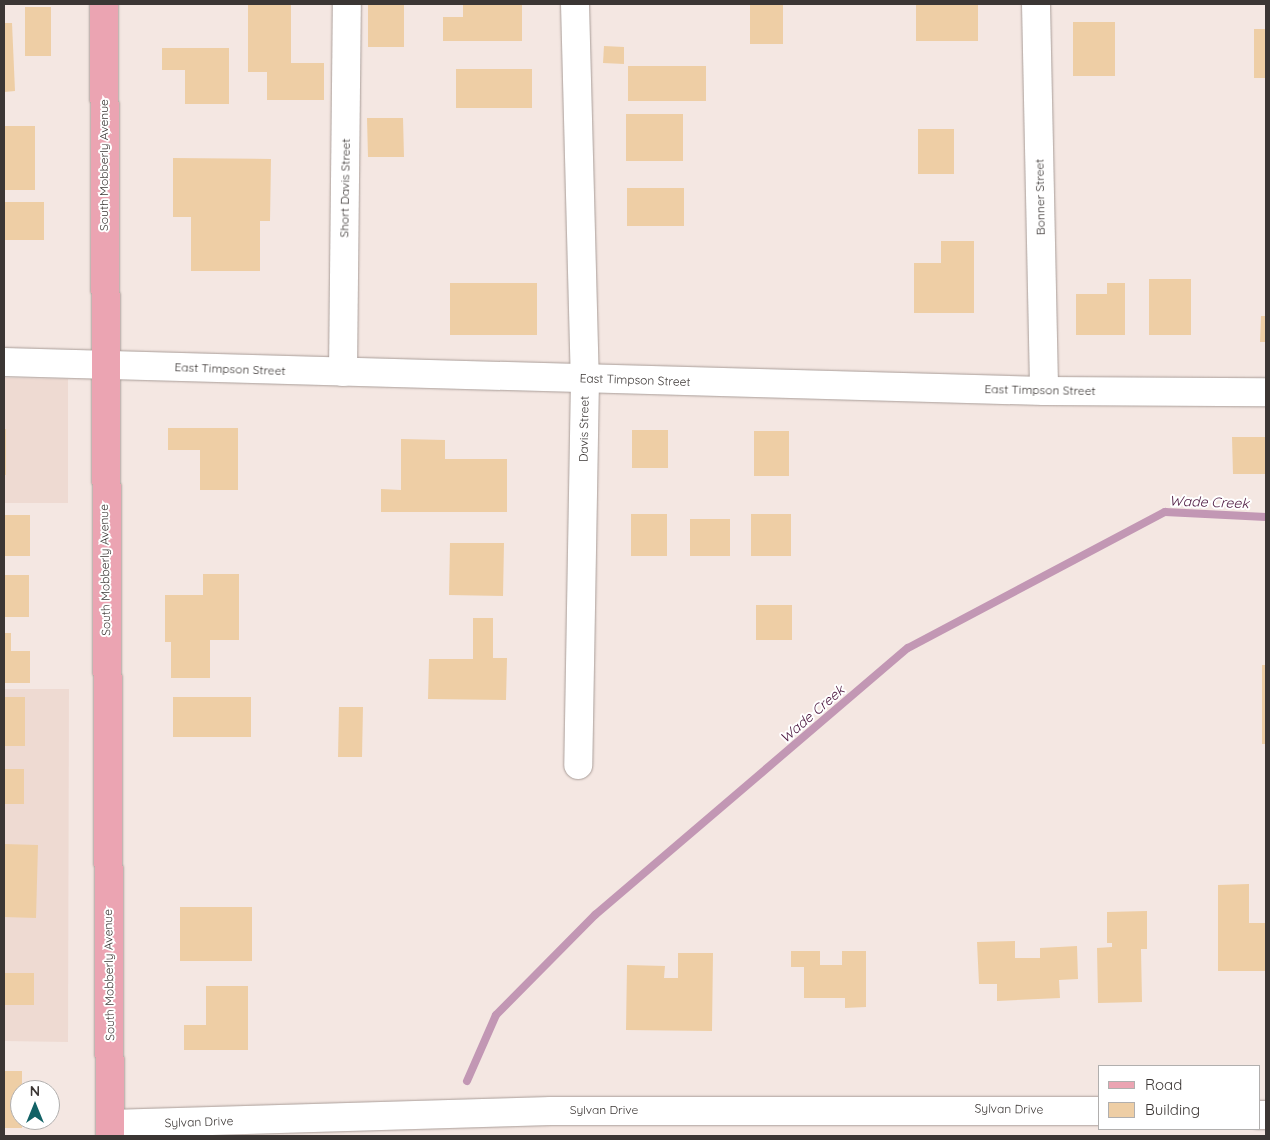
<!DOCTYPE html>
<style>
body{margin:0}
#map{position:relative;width:1270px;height:1140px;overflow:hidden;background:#f4e7e2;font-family:Quicksand,sans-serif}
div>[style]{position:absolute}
.built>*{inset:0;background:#eedad2}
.stream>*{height:8px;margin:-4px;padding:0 4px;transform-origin:4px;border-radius:4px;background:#c297b4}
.building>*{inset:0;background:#eecea5}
.roads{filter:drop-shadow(0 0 1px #a99d98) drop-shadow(0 0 1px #a99d98)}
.minor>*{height:28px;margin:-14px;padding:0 14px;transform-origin:14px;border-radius:14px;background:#fff}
.major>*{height:28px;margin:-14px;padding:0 14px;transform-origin:14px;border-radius:14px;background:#eba4b2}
span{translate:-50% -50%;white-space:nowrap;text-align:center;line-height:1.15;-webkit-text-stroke:4px #fff;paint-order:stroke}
.street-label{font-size:12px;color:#3b3634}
.water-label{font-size:14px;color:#4b163e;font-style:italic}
.frame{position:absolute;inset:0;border:5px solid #3b3634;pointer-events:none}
.legend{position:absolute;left:1098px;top:1065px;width:162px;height:65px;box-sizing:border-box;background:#fff;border:1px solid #b1afae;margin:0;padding:6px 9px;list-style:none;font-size:15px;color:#3b3634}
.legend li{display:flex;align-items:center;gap:10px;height:25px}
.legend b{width:25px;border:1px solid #b1afae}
.north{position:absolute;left:10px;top:1080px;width:50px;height:50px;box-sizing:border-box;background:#fff;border:1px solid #b1afae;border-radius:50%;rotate:0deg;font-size:14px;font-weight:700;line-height:20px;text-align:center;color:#3b3634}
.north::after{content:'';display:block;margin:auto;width:18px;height:22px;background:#126266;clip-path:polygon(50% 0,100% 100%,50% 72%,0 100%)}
</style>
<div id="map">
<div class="built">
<div style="clip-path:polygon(4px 378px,68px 379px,68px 503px,4px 503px)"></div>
<div style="clip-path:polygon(4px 689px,69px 689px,68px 1042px,4px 1041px)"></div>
</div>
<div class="stream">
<div style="left:467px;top:1081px;width:72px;rotate:-66.3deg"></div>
<div style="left:496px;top:1015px;width:141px;rotate:-45.3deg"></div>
<div style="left:595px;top:915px;width:411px;rotate:-40.5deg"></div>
<div style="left:908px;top:648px;width:291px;rotate:-27.9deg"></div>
<div style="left:1165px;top:512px;width:101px;rotate:2.8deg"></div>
</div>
<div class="building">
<div style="clip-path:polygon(248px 4px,291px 4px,291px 63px,324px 63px,324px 100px,267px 100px,267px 72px,248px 72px)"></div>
<div style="clip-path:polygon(463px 4px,522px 4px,522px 41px,443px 41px,443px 17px,463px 17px)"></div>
<div style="clip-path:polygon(750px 4px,783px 4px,783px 44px,750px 44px)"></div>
<div style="clip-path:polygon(916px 4px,978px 4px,978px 41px,916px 41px)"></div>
<div style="clip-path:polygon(368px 5px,404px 5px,404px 47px,368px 47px)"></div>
<div style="clip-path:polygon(25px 7px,51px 7px,51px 56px,25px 56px)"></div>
<div style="clip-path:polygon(1073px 22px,1115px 22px,1115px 76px,1073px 76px)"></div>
<div style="clip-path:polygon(4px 23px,12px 23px,15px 91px,4px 92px)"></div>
<div style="clip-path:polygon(1254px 29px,1266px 29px,1266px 78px,1254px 78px)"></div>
<div style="clip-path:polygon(604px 46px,624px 47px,624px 64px,603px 63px)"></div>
<div style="clip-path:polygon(162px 48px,229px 48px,229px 104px,185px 104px,185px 70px,162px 70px)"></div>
<div style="clip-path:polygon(628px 66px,706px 66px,706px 101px,628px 101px)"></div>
<div style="clip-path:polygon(456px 69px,532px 69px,532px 108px,456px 108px)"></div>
<div style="clip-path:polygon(626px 114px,683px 114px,683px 161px,626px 161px)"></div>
<div style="clip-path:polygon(367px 118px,403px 118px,404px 157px,368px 157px)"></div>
<div style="clip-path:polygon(4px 126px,35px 126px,35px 190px,4px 190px)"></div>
<div style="clip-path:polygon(918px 129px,954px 129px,954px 174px,918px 174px)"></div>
<div style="clip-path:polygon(173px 158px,271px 159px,270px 221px,260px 221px,260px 271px,191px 271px,191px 217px,173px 217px)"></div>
<div style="clip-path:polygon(627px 188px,684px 188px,684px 226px,627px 226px)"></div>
<div style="clip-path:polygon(4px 202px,44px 202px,44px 240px,4px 240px)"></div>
<div style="clip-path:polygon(941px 241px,974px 241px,974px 313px,914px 313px,914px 263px,941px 263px)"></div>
<div style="clip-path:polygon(1149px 279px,1191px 279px,1191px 335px,1149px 335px)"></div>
<div style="clip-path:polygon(450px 283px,537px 283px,537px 335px,450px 335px)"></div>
<div style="clip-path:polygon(1107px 283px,1125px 283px,1125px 335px,1076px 335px,1076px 294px,1107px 294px)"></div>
<div style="clip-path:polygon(1261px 316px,1266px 316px,1266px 342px,1260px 342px)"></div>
<div style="clip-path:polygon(168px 428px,238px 428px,238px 490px,200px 490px,200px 450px,168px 450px)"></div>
<div style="clip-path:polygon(4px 429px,6px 429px,6px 475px,4px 475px)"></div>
<div style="clip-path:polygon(632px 430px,668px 430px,668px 468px,632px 468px)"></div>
<div style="clip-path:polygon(754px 431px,789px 431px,789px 476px,754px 476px)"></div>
<div style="clip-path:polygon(1232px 437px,1266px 437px,1266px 474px,1233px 474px)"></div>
<div style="clip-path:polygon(401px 439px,445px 440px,445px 459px,507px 459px,507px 512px,381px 512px,381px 489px,401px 490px)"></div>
<div style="clip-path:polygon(631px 514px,667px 514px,667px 556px,631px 556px)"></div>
<div style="clip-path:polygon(751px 514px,791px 514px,791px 556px,751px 556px)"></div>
<div style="clip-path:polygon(4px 515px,30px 515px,30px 556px,4px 556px)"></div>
<div style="clip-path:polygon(690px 519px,730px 519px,730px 556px,690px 556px)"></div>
<div style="clip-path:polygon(450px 543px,504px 543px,503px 596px,449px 595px)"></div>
<div style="clip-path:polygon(203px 574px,239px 574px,239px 640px,210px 640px,210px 678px,171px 678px,171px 642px,165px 642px,165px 595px,203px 595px)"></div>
<div style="clip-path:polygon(4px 575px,29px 575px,29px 617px,4px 617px)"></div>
<div style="clip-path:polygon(756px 605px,792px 605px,792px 640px,756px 640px)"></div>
<div style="clip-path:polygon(473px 618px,493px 618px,493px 658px,507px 658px,506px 700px,428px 699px,429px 659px,473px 659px)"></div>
<div style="clip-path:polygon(4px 633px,11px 633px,11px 651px,30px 651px,30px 683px,4px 683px)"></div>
<div style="clip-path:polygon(1262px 665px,1266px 665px,1266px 744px,1262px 744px)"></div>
<div style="clip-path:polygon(4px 697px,25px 697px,25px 746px,4px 746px)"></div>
<div style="clip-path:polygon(173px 697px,251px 697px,251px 737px,173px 737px)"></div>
<div style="clip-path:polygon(339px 707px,363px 707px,362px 757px,338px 757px)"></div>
<div style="clip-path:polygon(4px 769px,24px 769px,24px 804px,4px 804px)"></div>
<div style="clip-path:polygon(4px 844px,38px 845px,36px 918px,4px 917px)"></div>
<div style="clip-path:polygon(1249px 884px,1249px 923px,1266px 923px,1266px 971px,1218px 971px,1218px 885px)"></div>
<div style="clip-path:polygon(180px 907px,252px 907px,252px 961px,180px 961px)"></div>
<div style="clip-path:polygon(1147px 911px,1147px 949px,1141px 949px,1142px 1002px,1098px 1003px,1097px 948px,1112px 947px,1112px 943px,1107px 943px,1107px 912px)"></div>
<div style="clip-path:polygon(1015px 941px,1015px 958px,1040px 958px,1040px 948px,1077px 946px,1078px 979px,1059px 980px,1060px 998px,997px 1001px,997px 984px,979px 984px,977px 942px)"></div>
<div style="clip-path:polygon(791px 951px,820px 951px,820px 965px,842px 965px,842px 951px,866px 951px,866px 1007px,845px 1008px,845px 998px,804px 998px,804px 967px,791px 967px)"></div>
<div style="clip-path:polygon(678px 953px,713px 953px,712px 1031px,626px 1030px,627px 965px,665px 966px,664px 978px,678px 978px)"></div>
<div style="clip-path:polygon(4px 973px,34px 973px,34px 1005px,4px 1005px)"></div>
<div style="clip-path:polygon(206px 986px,248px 986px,248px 1050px,184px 1050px,184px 1025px,206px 1025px)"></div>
<div style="clip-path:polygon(4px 1071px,22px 1071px,22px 1128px,4px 1128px)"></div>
</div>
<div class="roads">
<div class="minor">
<div style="left:575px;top:4px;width:375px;rotate:88.5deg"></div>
<div style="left:585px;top:379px;width:386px;rotate:91deg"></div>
<div style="left:1036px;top:4px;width:387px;rotate:88.8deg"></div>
<div style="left:4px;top:362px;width:1040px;rotate:1.6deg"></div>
<div style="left:1044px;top:391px;width:222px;rotate:0.3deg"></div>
<div style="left:343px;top:372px;width:368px;rotate:-89.4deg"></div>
<div style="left:1259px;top:1115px;width:7px"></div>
<div style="left:110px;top:1124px;width:441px;rotate:-1.7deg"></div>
<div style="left:551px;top:1111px;width:548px"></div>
</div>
<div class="major">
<div style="left:104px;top:4px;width:1132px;rotate:89.7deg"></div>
</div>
</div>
<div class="street-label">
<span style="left:104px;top:165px;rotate:-90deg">South Mobberly Avenue</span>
<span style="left:345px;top:188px;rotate:-89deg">Short Davis Street</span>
<span style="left:1040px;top:197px;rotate:-91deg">Bonner Street</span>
<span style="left:230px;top:369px;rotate:2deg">East Timpson Street</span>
<span style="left:635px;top:380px;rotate:2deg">East Timpson Street</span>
<span style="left:1040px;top:390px;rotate:1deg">East Timpson Street</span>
<span style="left:584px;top:429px;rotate:-89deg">Davis Street</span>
<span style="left:105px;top:570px;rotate:-91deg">South Mobberly Avenue</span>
<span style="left:109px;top:975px;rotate:-91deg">South Mobberly Avenue</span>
<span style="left:1009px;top:1109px;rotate:1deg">Sylvan Drive</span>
<span style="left:604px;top:1110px">Sylvan Drive</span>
<span style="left:199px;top:1122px;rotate:-2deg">Sylvan Drive</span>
</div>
<div class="water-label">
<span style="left:1209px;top:502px;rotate:2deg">Wade Creek</span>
<span style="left:812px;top:714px;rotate:-41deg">Wade Creek</span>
</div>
<div class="frame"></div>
<ul class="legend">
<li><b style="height:6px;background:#eba4b2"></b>Road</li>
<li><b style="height:14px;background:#eecea5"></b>Building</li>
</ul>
<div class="north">N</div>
</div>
